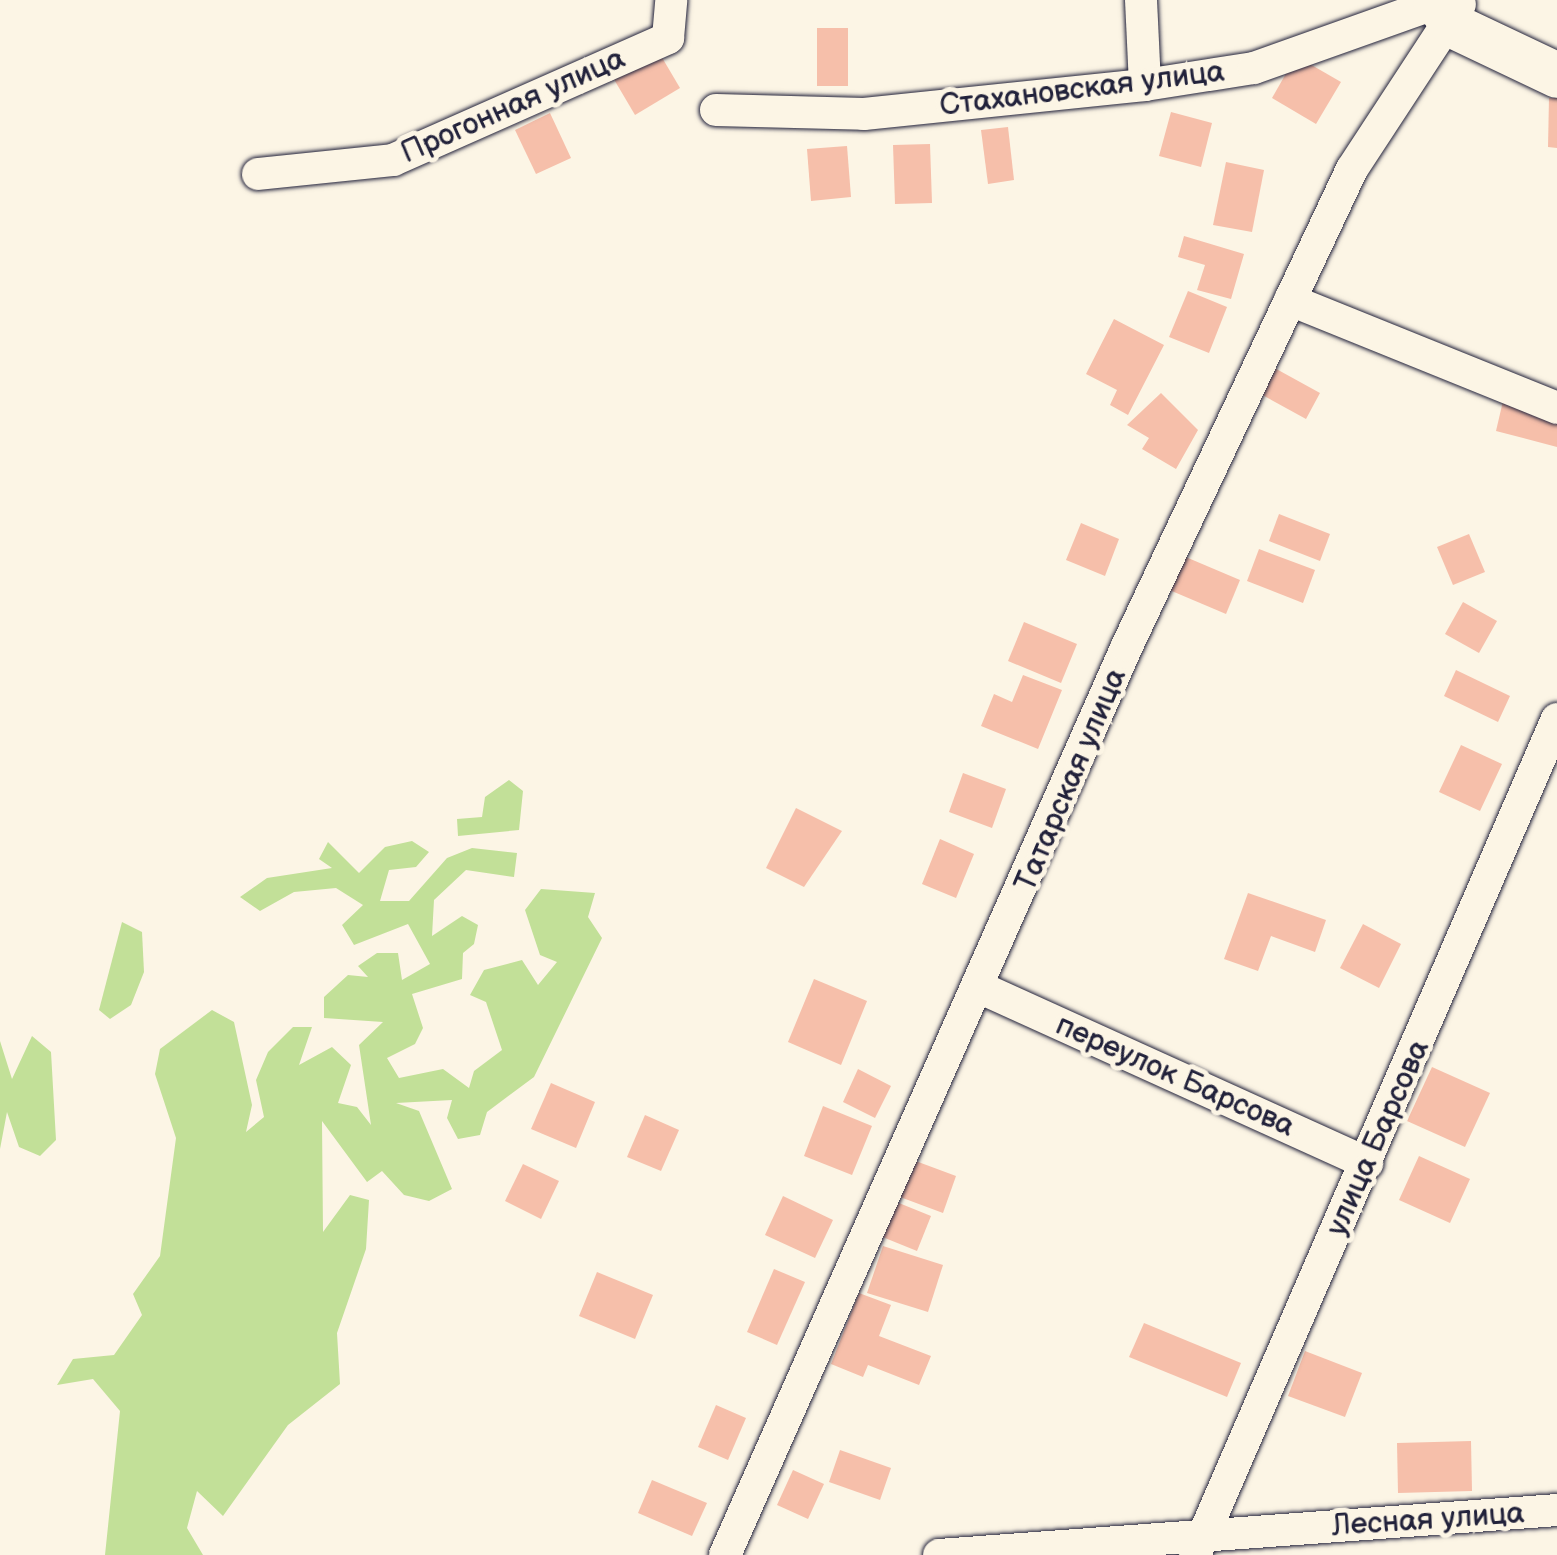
<!DOCTYPE html>
<meta charset="utf-8">
<style>
body{margin:0}
#map{position:relative;width:1557px;height:1555px;overflow:hidden;background:#fcf5e5;font-family:"Balsamiq Sans",sans-serif}
div>[style]{position:absolute}
.green>*{inset:0;background:#c2e098}
.building>*{inset:0;background:#f6bfaa}
.roads{filter:drop-shadow(0 0 2px #22223b) drop-shadow(0 0 2px #22223b)}
.street>*{height:32px;margin:-16px;padding:0 16px;transform-origin:16px;border-radius:16px;background:#fcf5e5}
.secondary>*{height:45px;margin:-22.5px;padding:0 22.5px;transform-origin:22.5px;border-radius:22.5px;background:#fcf5e5}
span{translate:-50% -50%;white-space:nowrap;text-align:center;line-height:1.15;-webkit-text-stroke:10px #fcf5e5;paint-order:stroke}
.street-label{font-size:30px;color:#22223b}
</style>
<div id="map">
<div class="green">
<div style="clip-path:polygon(509px 780px,523px 791px,519px 830px,458px 836px,457px 819px,482px 817px,485px 797px)"></div>
<div style="clip-path:polygon(412px 841px,429px 852px,416px 867px,389px 870px,380px 901px,409px 901px,447px 858px,472px 848px,517px 853px,514px 877px,466px 870px,434px 900px,432px 936px,462px 916px,478px 925px,474px 944px,463px 953px,462px 979px,412px 994px,423px 1028px,415px 1044px,387px 1058px,399px 1078px,443px 1069px,469px 1088px,474px 1071px,502px 1050px,486px 1002px,470px 995px,484px 970px,522px 960px,538px 985px,557px 962px,540px 955px,525px 910px,541px 889px,595px 893px,588px 917px,602px 938px,534px 1077px,487px 1112px,480px 1135px,458px 1139px,447px 1118px,452px 1100px,396px 1103px,419px 1111px,452px 1189px,429px 1201px,404px 1195px,382px 1171px,367px 1182px,322px 1121px,323px 1232px,350px 1195px,369px 1200px,366px 1249px,337px 1333px,340px 1384px,288px 1425px,223px 1516px,197px 1491px,187px 1528px,203px 1555px,105px 1555px,120px 1411px,93px 1379px,57px 1385px,73px 1359px,114px 1355px,142px 1315px,133px 1294px,160px 1256px,176px 1138px,155px 1074px,160px 1049px,212px 1010px,234px 1022px,252px 1105px,246px 1132px,264px 1117px,256px 1080px,268px 1052px,293px 1027px,312px 1027px,299px 1065px,332px 1047px,351px 1065px,338px 1103px,357px 1107px,371px 1125px,359px 1045px,383px 1022px,324px 1018px,324px 997px,348px 975px,368px 977px,358px 966px,377px 953px,398px 953px,402px 980px,430px 964px,408px 924px,354px 945px,342px 925px,363px 905px,336px 888px,294px 892px,260px 911px,240px 897px,267px 878px,332px 868px,319px 859px,328px 842px,359px 873px,385px 847px)"></div>
<div style="clip-path:polygon(122px 922px,142px 932px,144px 972px,131px 1005px,110px 1019px,99px 1010px)"></div>
<div style="clip-path:polygon(32px 1036px,51px 1052px,56px 1140px,40px 1156px,19px 1147px,7px 1112px,0 1149px,0 1041px,12px 1079px)"></div>
</div>
<div class="building">
<div style="clip-path:polygon(817px 28px,848px 28px,848px 86px,817px 86px)"></div>
<div style="clip-path:polygon(657px 49px,680px 88px,635px 115px,612px 76px)"></div>
<div style="clip-path:polygon(1296px 56px,1341px 82px,1316px 124px,1272px 98px)"></div>
<div style="clip-path:polygon(1549px 98px,1557px 98px,1557px 148px,1548px 147px)"></div>
<div style="clip-path:polygon(1171px 112px,1212px 123px,1201px 167px,1159px 156px)"></div>
<div style="clip-path:polygon(550px 113px,571px 158px,536px 174px,515px 130px)"></div>
<div style="clip-path:polygon(1008px 127px,1014px 180px,988px 184px,981px 130px)"></div>
<div style="clip-path:polygon(930px 144px,932px 203px,895px 204px,893px 145px)"></div>
<div style="clip-path:polygon(847px 146px,851px 197px,811px 201px,807px 149px)"></div>
<div style="clip-path:polygon(1226px 162px,1264px 170px,1252px 232px,1213px 225px)"></div>
<div style="clip-path:polygon(1184px 236px,1244px 254px,1231px 299px,1197px 290px,1205px 265px,1178px 257px)"></div>
<div style="clip-path:polygon(1188px 291px,1227px 307px,1209px 353px,1169px 337px)"></div>
<div style="clip-path:polygon(1114px 319px,1164px 345px,1128px 415px,1110px 405px,1117px 390px,1086px 374px)"></div>
<div style="clip-path:polygon(1269px 365px,1320px 393px,1306px 419px,1255px 391px)"></div>
<div style="clip-path:polygon(1161px 393px,1198px 430px,1176px 469px,1142px 449px,1149px 438px,1127px 425px)"></div>
<div style="clip-path:polygon(1503px 401px,1557px 415px,1557px 447px,1496px 431px)"></div>
<div style="clip-path:polygon(1279px 514px,1330px 534px,1320px 561px,1269px 541px)"></div>
<div style="clip-path:polygon(1081px 523px,1119px 539px,1105px 576px,1066px 560px)"></div>
<div style="clip-path:polygon(1469px 534px,1485px 572px,1453px 585px,1437px 547px)"></div>
<div style="clip-path:polygon(1259px 549px,1315px 570px,1303px 603px,1247px 581px)"></div>
<div style="clip-path:polygon(1181px 555px,1240px 580px,1226px 614px,1167px 589px)"></div>
<div style="clip-path:polygon(1463px 602px,1497px 621px,1479px 653px,1445px 634px)"></div>
<div style="clip-path:polygon(1024px 622px,1077px 644px,1061px 683px,1008px 661px)"></div>
<div style="clip-path:polygon(1456px 670px,1510px 696px,1498px 722px,1444px 696px)"></div>
<div style="clip-path:polygon(1023px 675px,1062px 690px,1038px 749px,981px 726px,994px 694px,1012px 702px)"></div>
<div style="clip-path:polygon(1461px 745px,1502px 764px,1480px 811px,1439px 792px)"></div>
<div style="clip-path:polygon(963px 773px,1006px 789px,992px 828px,949px 812px)"></div>
<div style="clip-path:polygon(796px 808px,842px 831px,804px 887px,766px 868px)"></div>
<div style="clip-path:polygon(940px 839px,974px 854px,956px 898px,922px 884px)"></div>
<div style="clip-path:polygon(1248px 893px,1326px 920px,1315px 952px,1271px 936px,1258px 971px,1224px 959px)"></div>
<div style="clip-path:polygon(1363px 924px,1401px 944px,1379px 988px,1340px 968px)"></div>
<div style="clip-path:polygon(814px 979px,867px 1001px,841px 1065px,788px 1042px)"></div>
<div style="clip-path:polygon(1432px 1067px,1490px 1093px,1465px 1147px,1407px 1121px)"></div>
<div style="clip-path:polygon(858px 1069px,891px 1086px,875px 1118px,843px 1102px)"></div>
<div style="clip-path:polygon(551px 1083px,595px 1102px,576px 1148px,531px 1129px)"></div>
<div style="clip-path:polygon(823px 1106px,872px 1126px,852px 1175px,804px 1156px)"></div>
<div style="clip-path:polygon(645px 1115px,679px 1130px,661px 1171px,627px 1157px)"></div>
<div style="clip-path:polygon(1419px 1156px,1470px 1179px,1450px 1223px,1399px 1200px)"></div>
<div style="clip-path:polygon(913px 1160px,956px 1176px,943px 1213px,900px 1197px)"></div>
<div style="clip-path:polygon(523px 1164px,559px 1181px,541px 1219px,505px 1201px)"></div>
<div style="clip-path:polygon(783px 1196px,833px 1220px,815px 1258px,765px 1235px)"></div>
<div style="clip-path:polygon(894px 1201px,931px 1216px,917px 1251px,880px 1236px)"></div>
<div style="clip-path:polygon(883px 1246px,943px 1265px,928px 1312px,867px 1293px)"></div>
<div style="clip-path:polygon(774px 1269px,805px 1282px,777px 1345px,747px 1332px)"></div>
<div style="clip-path:polygon(597px 1272px,653px 1295px,635px 1339px,579px 1316px)"></div>
<div style="clip-path:polygon(859px 1293px,891px 1305px,879px 1336px,931px 1356px,919px 1385px,868px 1365px,863px 1377px,831px 1364px)"></div>
<div style="clip-path:polygon(1144px 1323px,1241px 1363px,1227px 1397px,1129px 1357px)"></div>
<div style="clip-path:polygon(1305px 1351px,1362px 1373px,1345px 1417px,1288px 1396px)"></div>
<div style="clip-path:polygon(716px 1405px,746px 1418px,728px 1460px,698px 1447px)"></div>
<div style="clip-path:polygon(1471px 1441px,1472px 1491px,1398px 1493px,1397px 1443px)"></div>
<div style="clip-path:polygon(840px 1450px,891px 1468px,880px 1500px,829px 1482px)"></div>
<div style="clip-path:polygon(793px 1470px,824px 1484px,808px 1519px,777px 1505px)"></div>
<div style="clip-path:polygon(652px 1480px,707px 1503px,692px 1536px,638px 1513px)"></div>
</div>
<div class="roads">
<div class="street">
<div style="left:1141px;top:0;width:85px;rotate:87.3deg"></div>
<div style="left:716px;top:110px;width:148px;rotate:1.5deg"></div>
<div style="left:864px;top:114px;width:282px;rotate:-5.9deg"></div>
<div style="left:1145px;top:85px;width:110px;rotate:-8.9deg"></div>
<div style="left:1254px;top:68px;width:194px;rotate:-19.6deg"></div>
<div style="left:258px;top:174px;width:136px;rotate:-5.9deg"></div>
<div style="left:393px;top:160px;width:301px;rotate:-23.9deg"></div>
<div style="left:668px;top:38px;width:38px;rotate:-85deg"></div>
<div style="left:1290px;top:300px;width:288px;rotate:22deg"></div>
<div style="left:983px;top:989px;width:422px;rotate:24.4deg"></div>
<div style="left:725px;top:1555px;width:994px;rotate:-66.14deg"></div>
<div style="left:1127px;top:646px;width:527px;rotate:-64.75deg"></div>
<div style="left:1352px;top:169px;width:197px;rotate:-56.8deg"></div>
<div style="left:939px;top:1555px;width:620px;rotate:-4.16deg"></div>
<div style="left:1195px;top:1555px;width:911px;rotate:-66.59deg"></div>
</div>
<div class="secondary">
<div style="left:1435px;top:0;width:32px;rotate:54deg"></div>
<div style="left:1454px;top:26px;width:114px;rotate:25.4deg"></div>
</div>
</div>
<div class="street-label">
<span style="left:1082px;top:89px;rotate:-7deg">Стахановская улица</span>
<span style="left:513px;top:106px;rotate:-24deg">Прогонная улица</span>
<span style="left:1071px;top:780px;rotate:-67deg">Татарская улица</span>
<span style="left:1175px;top:1076px;rotate:24deg">переулок Барсова</span>
<span style="left:1378px;top:1138px;rotate:-66deg">улица Барсова</span>
<span style="left:1428px;top:1520px;rotate:-4deg">Лесная улица</span>
</div>
</div>
